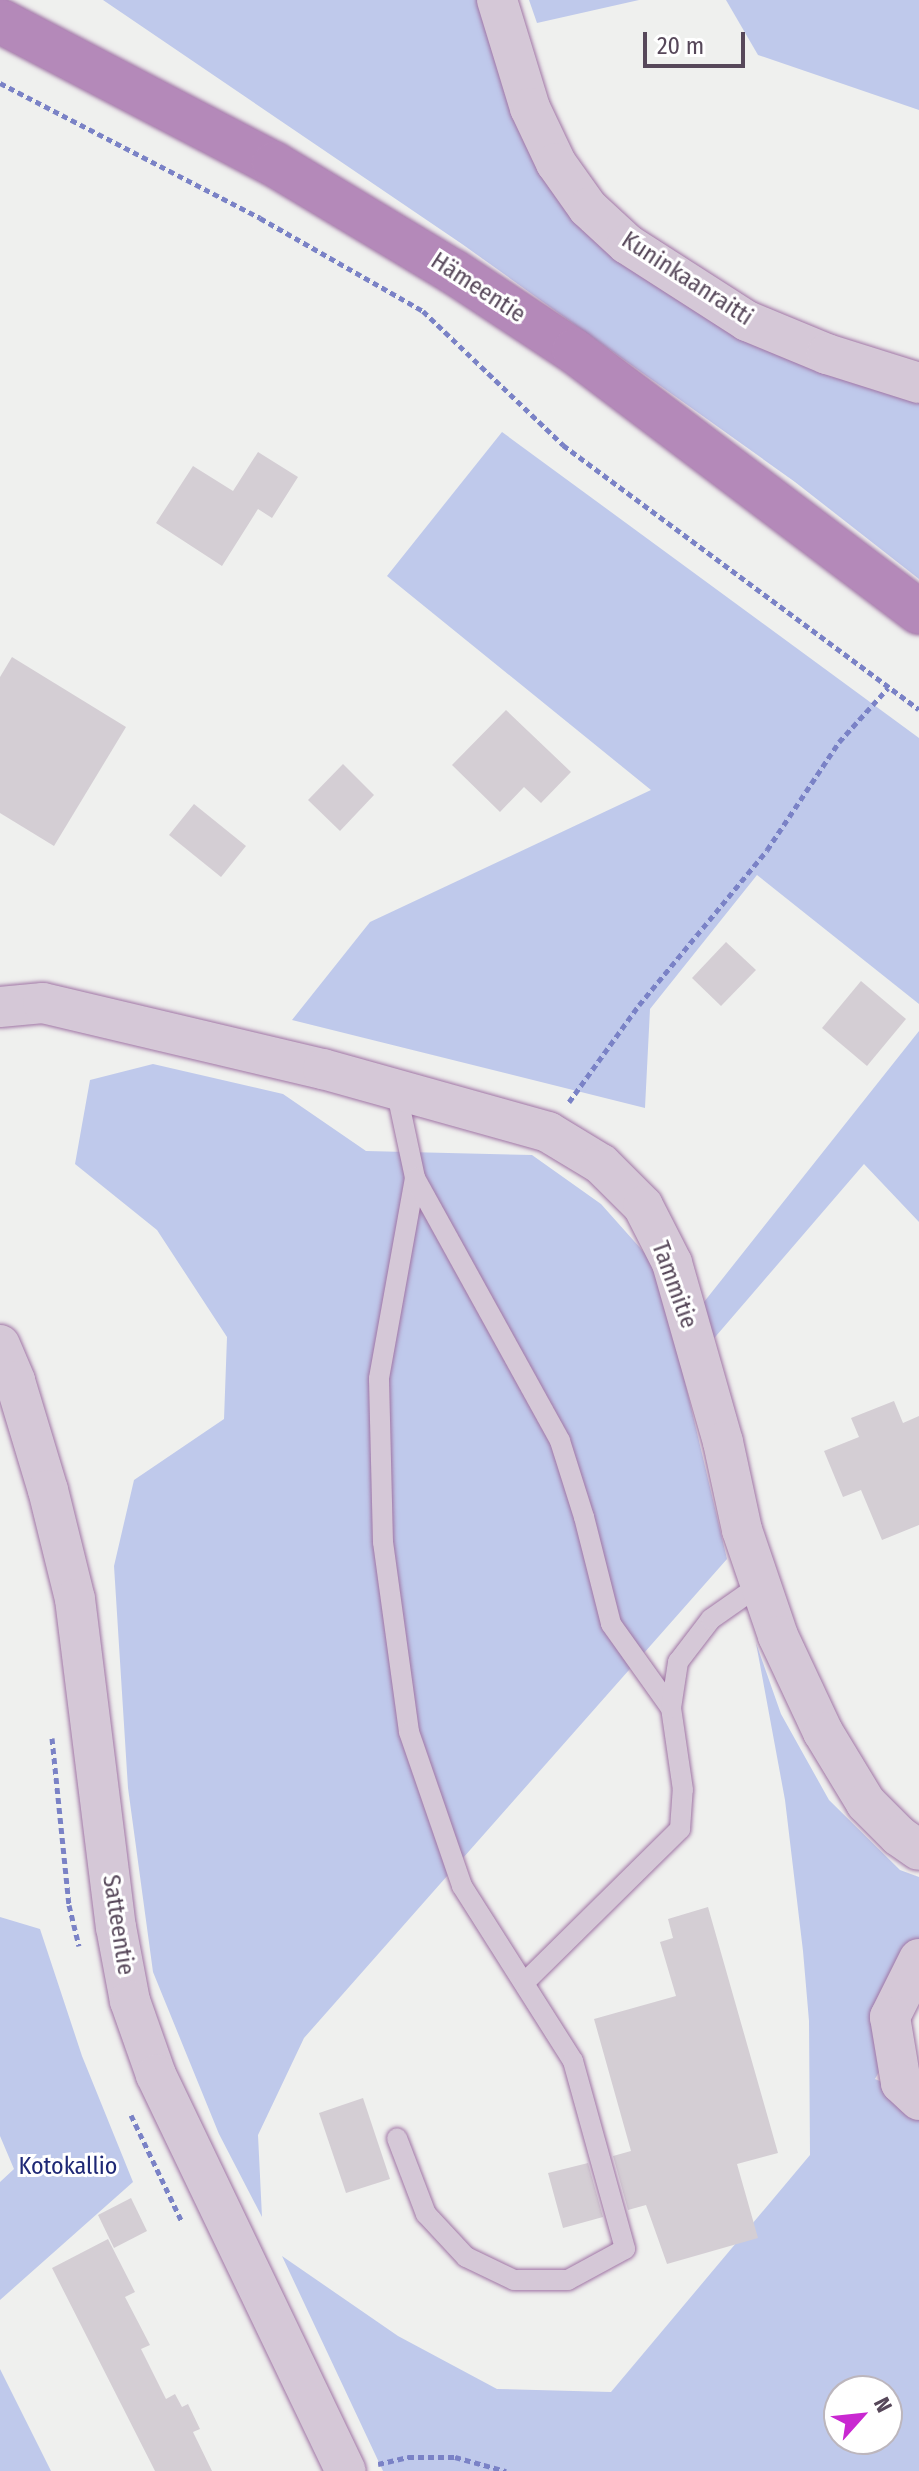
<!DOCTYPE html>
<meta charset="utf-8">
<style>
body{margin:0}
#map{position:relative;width:919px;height:2471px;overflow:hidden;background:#eff0ee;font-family:"Fira Sans Condensed",sans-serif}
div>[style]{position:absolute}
.green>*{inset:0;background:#bfc9eb}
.building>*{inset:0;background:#d4ced4}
.path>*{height:5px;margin-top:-2.5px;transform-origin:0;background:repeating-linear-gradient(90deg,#7a82c6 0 6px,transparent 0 10px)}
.roads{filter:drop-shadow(0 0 2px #a075a5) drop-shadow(0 0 2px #a075a5)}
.lane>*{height:20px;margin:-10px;padding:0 10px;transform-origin:10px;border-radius:10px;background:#d5c8d7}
.street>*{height:40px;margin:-20px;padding:0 20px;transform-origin:20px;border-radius:20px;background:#d5c8d7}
.highway>*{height:44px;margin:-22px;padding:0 22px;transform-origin:22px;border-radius:22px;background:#b489b9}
span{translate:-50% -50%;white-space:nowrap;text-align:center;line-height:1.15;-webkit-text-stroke:6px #fff;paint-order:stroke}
.street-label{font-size:24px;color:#57485a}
.park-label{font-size:24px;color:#1e2875}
.north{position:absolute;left:823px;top:2375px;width:80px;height:80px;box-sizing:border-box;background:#fff;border:2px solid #bcb6bd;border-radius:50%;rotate:63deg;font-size:22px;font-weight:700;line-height:32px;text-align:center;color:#57485a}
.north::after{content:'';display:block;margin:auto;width:28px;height:36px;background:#c928d1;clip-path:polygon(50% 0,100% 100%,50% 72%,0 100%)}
.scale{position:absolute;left:643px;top:32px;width:102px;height:36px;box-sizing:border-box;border:4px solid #57485a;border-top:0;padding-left:10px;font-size:24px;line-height:28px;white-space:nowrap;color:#57485a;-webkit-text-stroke:6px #fff;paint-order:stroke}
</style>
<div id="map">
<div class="green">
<div style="clip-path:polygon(103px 0,480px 0,576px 218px,919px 398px,919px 579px,795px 482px,462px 244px)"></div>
<div style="clip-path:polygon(529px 0,639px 0,537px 23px)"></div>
<div style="clip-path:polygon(726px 0,919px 0,919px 110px,758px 55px)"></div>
<div style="clip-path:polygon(502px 432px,919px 738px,919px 1004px,757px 875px,650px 1009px,645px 1108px,292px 1020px,370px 922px,651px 790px,387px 576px)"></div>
<div style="clip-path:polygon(919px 1031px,919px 1222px,864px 1164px,710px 1343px,700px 1307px)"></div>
<div style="clip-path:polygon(153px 1064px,283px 1094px,366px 1151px,532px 1155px,601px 1204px,658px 1268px,727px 1559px,304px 2038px,258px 2135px,262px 2217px,219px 2134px,153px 1972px,128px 1788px,114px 1566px,134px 1480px,224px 1419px,227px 1337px,157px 1230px,75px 1164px,90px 1080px)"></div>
<div style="clip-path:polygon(evenodd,756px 1643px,781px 1714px,829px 1800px,900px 1870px,919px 1877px,919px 2000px,875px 2079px,919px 2098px,919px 2471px,383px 2471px,282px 2256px,398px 2336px,497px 2389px,611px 2392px,810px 2155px,809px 2021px,803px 1951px,785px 1800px,756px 1643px,839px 2391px,887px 2391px,887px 2439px,839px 2439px,839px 2391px)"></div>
<div style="clip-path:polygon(0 1917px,40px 1929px,82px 2056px,133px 2182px,0 2300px,0 2182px,14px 2169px,0 2136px)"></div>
<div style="clip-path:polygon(0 2369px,51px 2471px,0 2471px)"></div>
</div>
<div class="building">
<div style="clip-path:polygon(258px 452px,298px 477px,272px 518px,258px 509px,222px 566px,156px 523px,193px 466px,233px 491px)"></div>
<div style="clip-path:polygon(12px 657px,126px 727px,54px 846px,0 813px,0 677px)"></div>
<div style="clip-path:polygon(506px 710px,571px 772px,541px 803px,524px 787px,500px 812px,452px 765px)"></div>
<div style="clip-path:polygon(343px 764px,374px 795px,340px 831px,308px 800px)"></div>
<div style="clip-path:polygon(194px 804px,246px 846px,221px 877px,169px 835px)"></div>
<div style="clip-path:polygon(726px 942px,756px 970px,721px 1006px,692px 978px)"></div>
<div style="clip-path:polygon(861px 981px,906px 1019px,867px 1066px,822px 1028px)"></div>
<div style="clip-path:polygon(894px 1401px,903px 1423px,919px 1416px,919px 1525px,882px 1540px,861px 1490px,843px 1497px,824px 1451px,859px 1437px,851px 1418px)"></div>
<div style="clip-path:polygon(708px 1907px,778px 2153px,737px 2164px,758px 2238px,667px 2264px,646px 2205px,628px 2210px,613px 2156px,631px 2151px,594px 2019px,676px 1996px,660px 1942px,673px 1938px,668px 1919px)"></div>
<div style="clip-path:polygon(363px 2098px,390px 2179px,346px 2193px,319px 2113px)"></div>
<div style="clip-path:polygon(588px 2163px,603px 2217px,563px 2228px,548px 2173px)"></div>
<div style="clip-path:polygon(131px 2198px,147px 2231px,114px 2248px,98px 2215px)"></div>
<div style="clip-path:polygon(108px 2239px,135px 2292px,125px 2297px,150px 2345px,141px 2349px,166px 2399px,175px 2394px,182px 2407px,188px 2404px,200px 2429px,193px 2432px,212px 2471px,155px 2471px,52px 2268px)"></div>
</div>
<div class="path">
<div style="left:0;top:83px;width:293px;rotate:27.4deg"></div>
<div style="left:260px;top:218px;width:188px;rotate:29.7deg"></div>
<div style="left:423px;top:311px;width:194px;rotate:43.7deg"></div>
<div style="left:563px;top:445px;width:443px;rotate:36.6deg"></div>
<div style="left:569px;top:1102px;width:120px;rotate:-54.2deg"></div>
<div style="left:639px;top:1005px;width:201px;rotate:-50.4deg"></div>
<div style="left:767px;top:850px;width:130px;rotate:-56.3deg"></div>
<div style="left:839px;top:742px;width:73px;rotate:-47.8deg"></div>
<div style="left:52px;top:1738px;width:168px;rotate:84.2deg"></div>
<div style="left:69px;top:1905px;width:42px;rotate:76.3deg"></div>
<div style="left:131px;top:2115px;width:119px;rotate:64.5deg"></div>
<div style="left:378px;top:2464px;width:31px;rotate:-13deg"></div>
<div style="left:408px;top:2457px;width:47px"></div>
<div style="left:455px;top:2457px;width:53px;rotate:15.4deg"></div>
</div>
<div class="roads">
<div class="lane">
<div style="left:396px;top:1089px;width:91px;rotate:77.9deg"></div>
<div style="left:415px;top:1178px;width:204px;rotate:100.2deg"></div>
<div style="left:379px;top:1379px;width:163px;rotate:88.6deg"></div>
<div style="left:383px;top:1542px;width:192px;rotate:82.2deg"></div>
<div style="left:409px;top:1732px;width:163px;rotate:71deg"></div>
<div style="left:462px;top:1886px;width:207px;rotate:57.6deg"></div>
<div style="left:573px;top:2061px;width:195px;rotate:74.5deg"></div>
<div style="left:625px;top:2249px;width:65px;rotate:151.5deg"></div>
<div style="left:568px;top:2280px;width:54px;rotate:180deg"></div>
<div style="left:514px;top:2280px;width:53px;rotate:-154.4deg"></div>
<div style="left:466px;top:2257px;width:59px;rotate:-132.9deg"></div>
<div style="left:426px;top:2214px;width:81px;rotate:-110.9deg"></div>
<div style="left:415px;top:1178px;width:300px;rotate:61.1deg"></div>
<div style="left:560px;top:1441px;width:80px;rotate:72.5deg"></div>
<div style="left:584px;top:1517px;width:110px;rotate:75.8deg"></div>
<div style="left:611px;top:1624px;width:103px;rotate:54.5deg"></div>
<div style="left:525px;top:1982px;width:218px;rotate:-44.6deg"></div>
<div style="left:680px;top:1829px;width:39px;rotate:-86deg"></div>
<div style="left:683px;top:1790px;width:83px;rotate:-98.3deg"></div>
<div style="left:671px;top:1708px;width:47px;rotate:-81.3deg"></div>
<div style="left:678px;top:1662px;width:54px;rotate:-52.5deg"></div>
<div style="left:711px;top:1619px;width:61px;rotate:-35deg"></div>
</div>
<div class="street">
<div style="left:497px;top:0;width:113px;rotate:73deg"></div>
<div style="left:530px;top:108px;width:61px;rotate:64.7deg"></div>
<div style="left:556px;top:163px;width:55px;rotate:54.6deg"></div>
<div style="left:588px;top:208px;width:53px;rotate:42.7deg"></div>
<div style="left:627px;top:244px;width:143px;rotate:32.7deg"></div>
<div style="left:747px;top:321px;width:87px;rotate:22.4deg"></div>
<div style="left:827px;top:354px;width:96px;rotate:17.5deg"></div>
<div style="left:0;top:1007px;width:43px;rotate:-5.3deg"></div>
<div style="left:43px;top:1003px;width:288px;rotate:13.3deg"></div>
<div style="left:323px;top:1069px;width:234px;rotate:15.6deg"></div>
<div style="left:548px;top:1132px;width:62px;rotate:31.1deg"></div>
<div style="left:601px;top:1164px;width:59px;rotate:45deg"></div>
<div style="left:643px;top:1206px;width:64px;rotate:63deg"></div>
<div style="left:672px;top:1263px;width:186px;rotate:74.1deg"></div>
<div style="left:723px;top:1442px;width:90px;rotate:77.8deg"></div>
<div style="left:742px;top:1530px;width:112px;rotate:71.2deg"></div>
<div style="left:778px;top:1636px;width:106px;rotate:64.9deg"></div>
<div style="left:823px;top:1732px;width:83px;rotate:58.8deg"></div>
<div style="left:866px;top:1803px;width:47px;rotate:45deg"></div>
<div style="left:899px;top:1836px;width:24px;rotate:35deg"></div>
<div style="left:0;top:1345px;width:39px;rotate:67deg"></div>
<div style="left:15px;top:1381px;width:114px;rotate:73.2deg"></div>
<div style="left:48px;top:1490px;width:112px;rotate:76.1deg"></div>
<div style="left:75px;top:1599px;width:331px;rotate:82.9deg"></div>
<div style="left:116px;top:1927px;width:75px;rotate:79.3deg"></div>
<div style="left:130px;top:2001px;width:78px;rotate:70.6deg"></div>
<div style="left:156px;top:2075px;width:439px;rotate:64.4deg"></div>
<div style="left:919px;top:1959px;width:65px;rotate:116.6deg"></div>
<div style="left:890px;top:2017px;width:67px;rotate:80.5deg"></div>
<div style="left:901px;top:2083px;width:25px;rotate:43deg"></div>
</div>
<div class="highway">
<div style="left:0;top:21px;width:309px;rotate:27.6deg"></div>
<div style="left:274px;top:164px;width:210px;rotate:31deg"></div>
<div style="left:454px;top:272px;width:144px;rotate:33.4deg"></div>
<div style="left:574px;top:351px;width:433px;rotate:37.1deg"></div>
</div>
</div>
<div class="street-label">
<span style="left:687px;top:279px;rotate:33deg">Kuninkaanraitti</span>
<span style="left:478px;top:288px;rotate:33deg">Hämeentie</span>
<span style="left:674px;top:1285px;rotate:70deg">Tammitie</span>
<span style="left:118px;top:1925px;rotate:81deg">Satteentie</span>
</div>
<div class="park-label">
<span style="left:68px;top:2167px">Kotokallio</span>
</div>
<div class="north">N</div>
<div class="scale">20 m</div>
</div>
